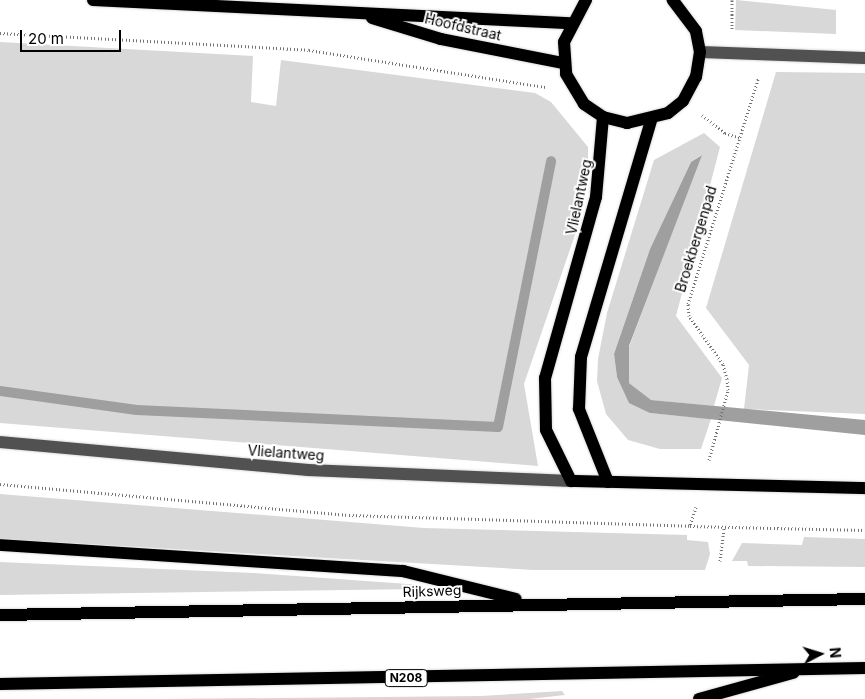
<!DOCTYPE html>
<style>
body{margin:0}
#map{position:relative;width:865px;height:699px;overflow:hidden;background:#fff;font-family:Inter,sans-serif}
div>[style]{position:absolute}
.green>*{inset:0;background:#d8d8d8}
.water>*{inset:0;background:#9f9f9f}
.stream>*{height:10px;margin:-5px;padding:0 5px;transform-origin:5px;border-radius:5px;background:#9f9f9f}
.path>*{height:3px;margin-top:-1.5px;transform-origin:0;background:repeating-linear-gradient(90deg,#737373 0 1px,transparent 0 3.5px)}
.roads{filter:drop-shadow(0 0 1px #dbdbdb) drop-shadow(0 0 1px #dbdbdb)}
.minor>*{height:12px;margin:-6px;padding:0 6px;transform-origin:6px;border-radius:6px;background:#515151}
.major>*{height:12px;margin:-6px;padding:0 6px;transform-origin:6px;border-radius:6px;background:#000}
span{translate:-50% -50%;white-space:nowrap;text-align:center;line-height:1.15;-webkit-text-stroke:4px #fff;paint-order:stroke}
.shield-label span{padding:1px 4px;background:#fff;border:1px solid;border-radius:4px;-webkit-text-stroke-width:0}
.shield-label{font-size:12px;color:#000;font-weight:700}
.street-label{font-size:14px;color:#000}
.north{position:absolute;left:795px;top:629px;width:50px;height:50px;-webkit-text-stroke:4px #fff;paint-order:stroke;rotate:85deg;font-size:14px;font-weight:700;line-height:20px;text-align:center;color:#000}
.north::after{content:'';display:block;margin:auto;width:18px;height:22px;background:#000;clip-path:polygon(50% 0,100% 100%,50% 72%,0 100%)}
.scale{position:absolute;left:20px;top:30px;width:101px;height:22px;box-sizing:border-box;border:2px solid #000;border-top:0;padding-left:6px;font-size:15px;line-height:18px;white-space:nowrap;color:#000;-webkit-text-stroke:4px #fff;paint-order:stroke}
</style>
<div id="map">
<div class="green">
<div style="clip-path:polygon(736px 0,836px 10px,836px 34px,735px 30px)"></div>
<div style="clip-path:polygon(0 42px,253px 56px,251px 102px,276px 106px,281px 60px,535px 93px,551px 102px,588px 147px,588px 175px,580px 220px,524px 384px,538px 466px,0 423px)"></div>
<div style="clip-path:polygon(776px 72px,865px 73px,865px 414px,744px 409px,749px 365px,706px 308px)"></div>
<div style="clip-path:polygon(704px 133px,720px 147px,676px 316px,722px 378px,714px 406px,650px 400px,629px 383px,629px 347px,701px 155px,691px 162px,650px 249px,614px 354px,617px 377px,650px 413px,711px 419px,701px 449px,660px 449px,628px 440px,606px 414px,597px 381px,598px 359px,607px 313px,654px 160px)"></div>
<div style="clip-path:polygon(0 494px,424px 528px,687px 535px,687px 540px,708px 542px,710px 554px,705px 570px,534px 570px,0 539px)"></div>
<div style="clip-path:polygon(804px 537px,865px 539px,865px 567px,748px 566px,747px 561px,732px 561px,742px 543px,802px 545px)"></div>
<div style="clip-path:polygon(0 562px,253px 573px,422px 585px,420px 589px,0 595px)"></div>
<div style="clip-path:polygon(562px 691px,565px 695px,529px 699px,163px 699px,481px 696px)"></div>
</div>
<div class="water">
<div style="clip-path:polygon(702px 155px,629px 346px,629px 383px,651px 400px,865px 420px,865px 435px,650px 413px,629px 403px,617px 377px,614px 354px,650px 249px,691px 162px)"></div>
</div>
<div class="stream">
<div style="left:0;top:391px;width:138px;rotate:7.9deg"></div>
<div style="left:137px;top:410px;width:361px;rotate:2.7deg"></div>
<div style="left:498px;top:427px;width:271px;rotate:-78.7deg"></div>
</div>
<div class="path">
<div style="left:732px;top:29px;width:29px;rotate:-90deg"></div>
<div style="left:0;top:33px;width:309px;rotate:3.1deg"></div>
<div style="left:309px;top:50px;width:240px;rotate:8.9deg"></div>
<div style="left:702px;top:115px;width:29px;rotate:38deg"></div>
<div style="left:725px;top:133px;width:16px;rotate:18deg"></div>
<div style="left:709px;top:460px;width:73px;rotate:-74.8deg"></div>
<div style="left:728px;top:390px;width:11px;rotate:-95deg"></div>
<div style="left:727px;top:379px;width:16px;rotate:-105deg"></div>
<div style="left:723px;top:364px;width:59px;rotate:-125.3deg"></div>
<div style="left:689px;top:316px;width:12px;rotate:-95deg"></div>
<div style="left:688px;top:304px;width:236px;rotate:-72.7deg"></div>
<div style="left:0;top:484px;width:350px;rotate:5.1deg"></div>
<div style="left:349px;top:515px;width:341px;rotate:1.8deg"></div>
<div style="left:696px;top:507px;width:20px;rotate:108deg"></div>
<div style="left:690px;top:526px;width:175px;rotate:1.3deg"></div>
<div style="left:720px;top:561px;width:34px;rotate:-83deg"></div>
</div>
<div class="roads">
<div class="minor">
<div style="left:700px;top:52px;width:165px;rotate:2.1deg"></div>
<div style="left:0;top:442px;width:309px;rotate:5.2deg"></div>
<div style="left:308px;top:470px;width:263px;rotate:2.4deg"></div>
</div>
<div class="major">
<div style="left:93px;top:0;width:478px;rotate:2.8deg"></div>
<div style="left:586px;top:0;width:47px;rotate:117.6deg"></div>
<div style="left:564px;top:42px;width:32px;rotate:86deg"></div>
<div style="left:566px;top:74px;width:35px;rotate:59deg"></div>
<div style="left:584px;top:104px;width:23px;rotate:34deg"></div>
<div style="left:603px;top:117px;width:25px;rotate:14deg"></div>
<div style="left:627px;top:123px;width:42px;rotate:-13.7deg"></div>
<div style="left:668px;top:113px;width:19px;rotate:-39deg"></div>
<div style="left:683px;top:101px;width:27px;rotate:-62deg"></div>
<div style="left:696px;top:77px;width:25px;rotate:-81deg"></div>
<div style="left:700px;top:52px;width:21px;rotate:-101deg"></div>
<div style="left:696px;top:31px;width:39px;rotate:-127deg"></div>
<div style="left:372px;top:18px;width:72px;rotate:16.9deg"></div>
<div style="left:441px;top:39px;width:124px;rotate:11.1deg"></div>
<div style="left:603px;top:117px;width:80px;rotate:95deg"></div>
<div style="left:596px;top:197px;width:188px;rotate:105.7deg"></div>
<div style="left:545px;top:378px;width:52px;rotate:88.9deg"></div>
<div style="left:546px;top:430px;width:57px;rotate:63.9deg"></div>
<div style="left:571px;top:481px;width:294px;rotate:1.4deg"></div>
<div style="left:608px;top:482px;width:79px;rotate:-111.7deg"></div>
<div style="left:579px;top:409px;width:52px;rotate:-87.8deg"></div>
<div style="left:581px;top:357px;width:247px;rotate:-73.5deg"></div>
<div style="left:0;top:545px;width:404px;rotate:3.7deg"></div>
<div style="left:403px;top:571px;width:116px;rotate:13.9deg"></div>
<div style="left:0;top:615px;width:865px;rotate:-1.06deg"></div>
<div style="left:0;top:684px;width:865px;rotate:-1.06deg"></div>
<div style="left:699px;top:699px;width:98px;rotate:-15.5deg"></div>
</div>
</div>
<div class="shield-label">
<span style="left:406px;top:678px">N208</span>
</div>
<div class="street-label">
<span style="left:463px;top:27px;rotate:13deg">Hoofdstraat</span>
<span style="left:579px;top:197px;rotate:-78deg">Vlielantweg</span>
<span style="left:696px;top:239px;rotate:-73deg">Broekbergenpad</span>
<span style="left:286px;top:453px;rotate:4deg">Vlielantweg</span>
<span style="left:432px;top:591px;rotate:-2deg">Rijksweg</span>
</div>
<div class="north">N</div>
<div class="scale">20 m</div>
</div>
